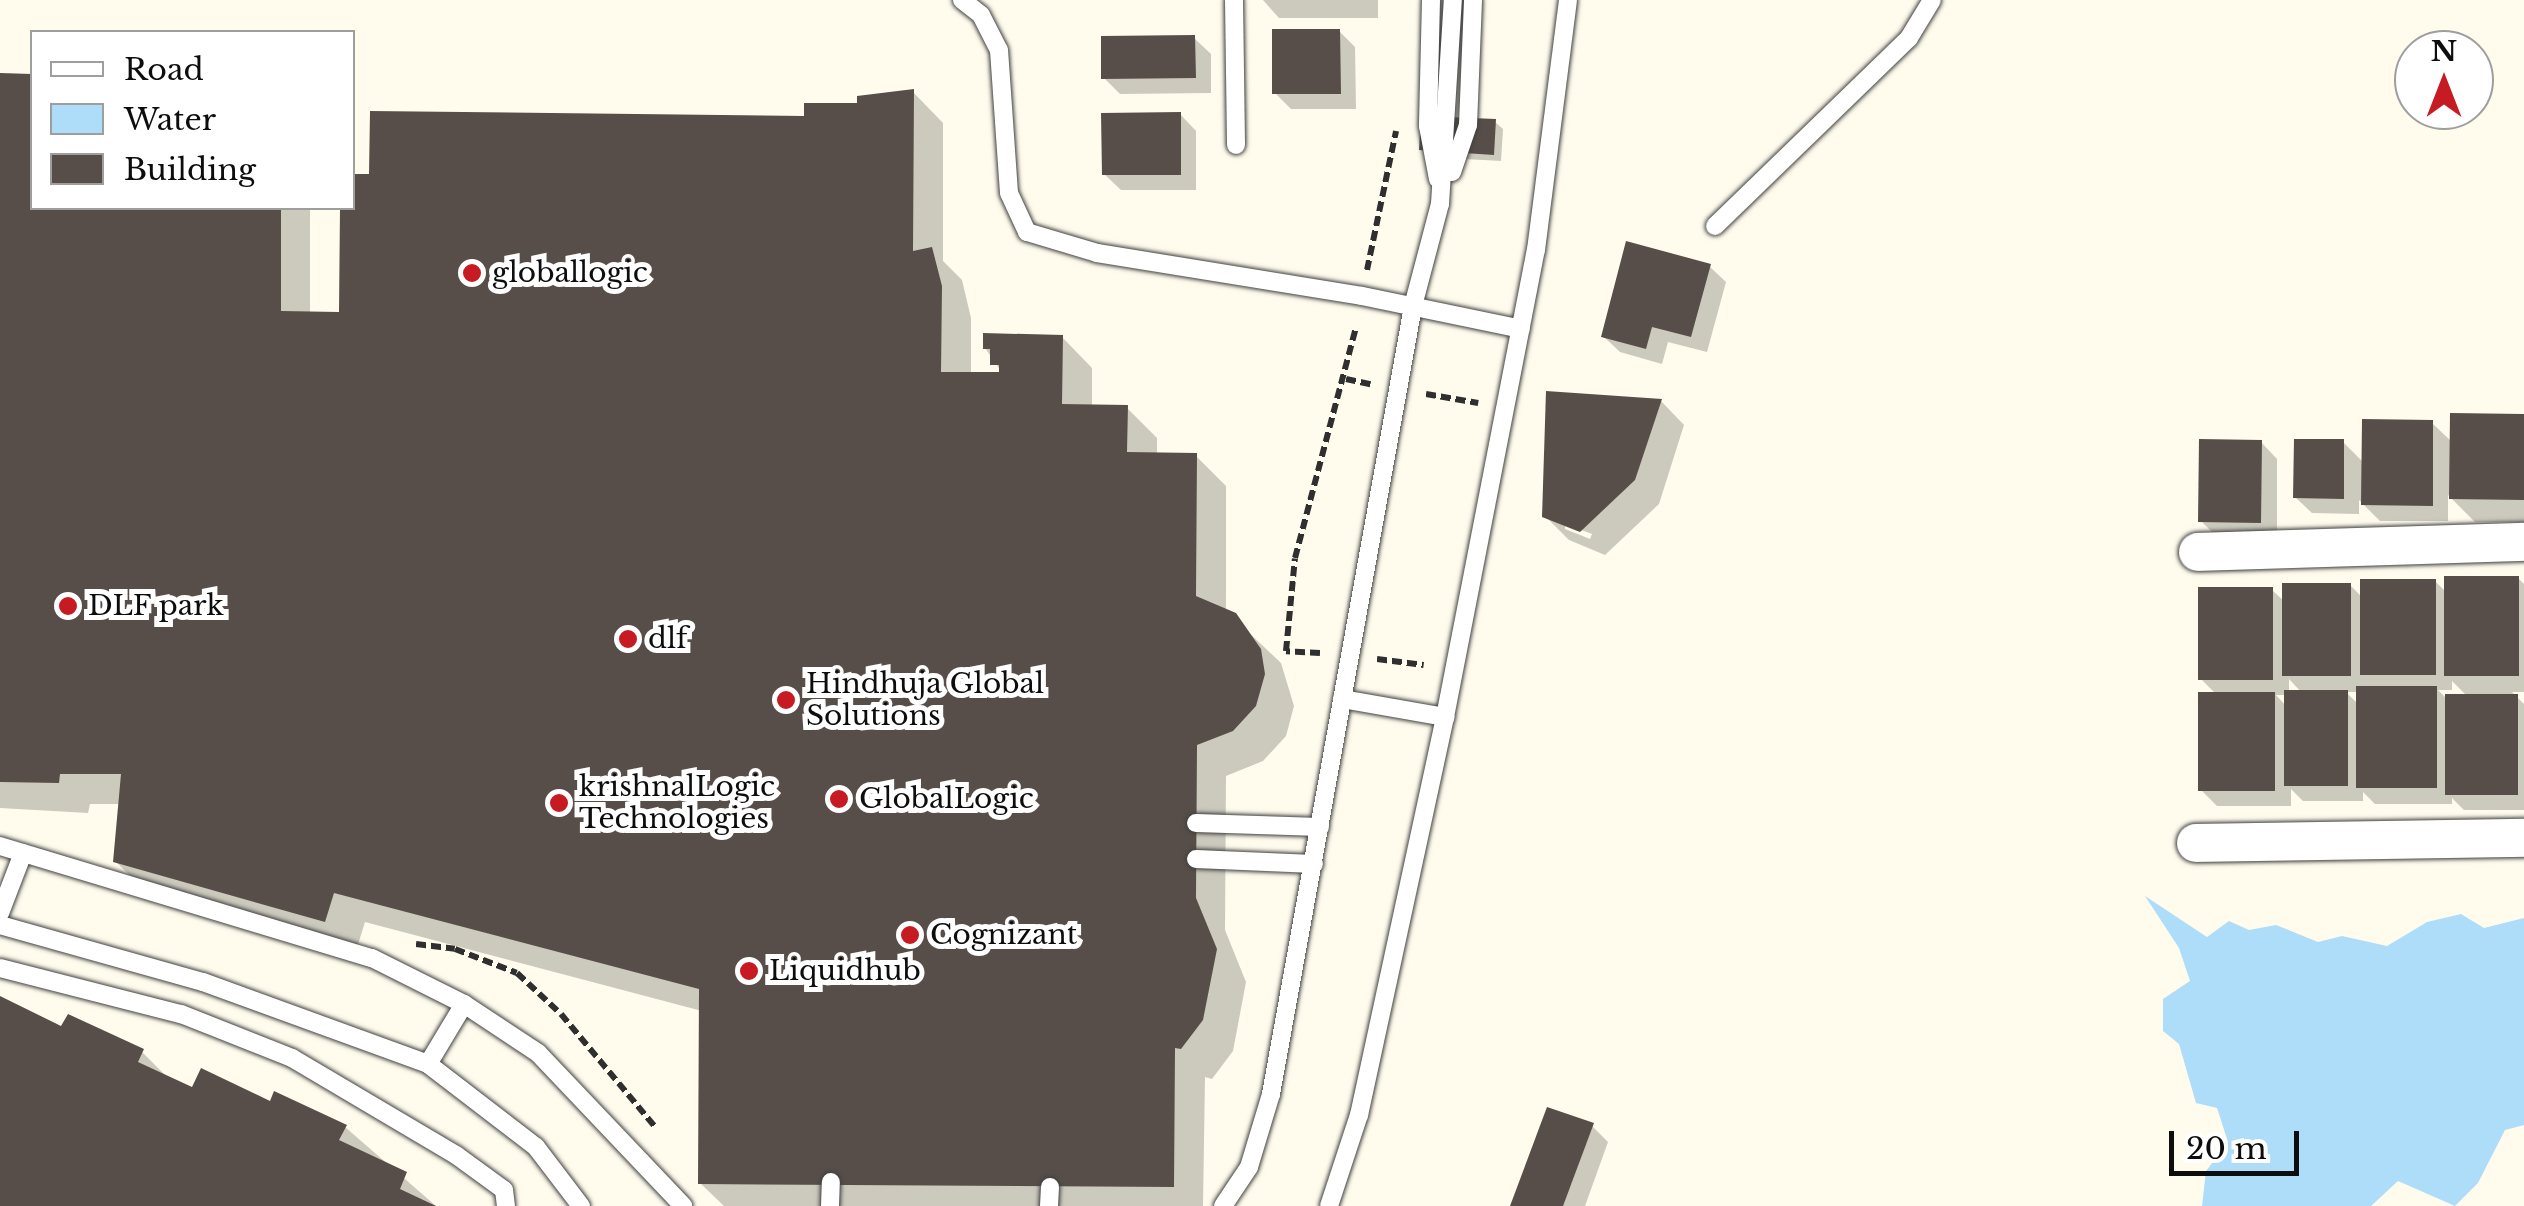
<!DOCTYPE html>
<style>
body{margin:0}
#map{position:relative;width:2524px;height:1206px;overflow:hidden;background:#fffced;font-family:"Libre Baskerville",serif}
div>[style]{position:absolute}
.water>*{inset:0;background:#aeddfa}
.shadow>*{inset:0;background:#0003}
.building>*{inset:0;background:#574e49}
.path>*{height:6px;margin-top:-3px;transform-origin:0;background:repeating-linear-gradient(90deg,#2f2f2f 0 10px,transparent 0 15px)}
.roads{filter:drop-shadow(0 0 2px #404040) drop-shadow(0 0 2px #404040)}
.service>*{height:18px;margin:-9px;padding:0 9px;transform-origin:9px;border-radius:9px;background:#fff}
.minor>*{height:38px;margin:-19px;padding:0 19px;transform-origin:19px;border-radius:19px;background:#fff}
.dots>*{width:28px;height:28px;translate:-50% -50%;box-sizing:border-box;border:5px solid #fff;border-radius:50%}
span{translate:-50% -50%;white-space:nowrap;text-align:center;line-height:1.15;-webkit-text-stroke:10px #fff;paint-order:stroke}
.poi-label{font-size:28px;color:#0d0d0d}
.left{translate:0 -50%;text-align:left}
.legend{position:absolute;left:30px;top:30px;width:325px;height:180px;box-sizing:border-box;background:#fff;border:2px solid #9e9e9e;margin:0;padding:12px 18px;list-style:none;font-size:30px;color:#0d0d0d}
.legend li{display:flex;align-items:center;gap:20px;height:50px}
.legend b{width:50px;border:2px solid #9e9e9e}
.north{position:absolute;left:2394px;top:30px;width:100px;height:100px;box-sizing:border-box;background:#fff;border:2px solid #9e9e9e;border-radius:50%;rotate:0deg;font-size:28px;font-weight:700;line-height:40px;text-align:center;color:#0d0d0d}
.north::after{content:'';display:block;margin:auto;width:35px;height:45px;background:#c71b23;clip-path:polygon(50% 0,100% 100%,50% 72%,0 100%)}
.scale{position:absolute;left:2169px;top:1131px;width:130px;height:45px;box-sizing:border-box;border:5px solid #0d0d0d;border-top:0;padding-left:12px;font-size:30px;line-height:35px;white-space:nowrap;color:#0d0d0d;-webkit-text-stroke:8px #fff;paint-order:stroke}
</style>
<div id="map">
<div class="water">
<div style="clip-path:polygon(2145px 896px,2207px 937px,2229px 921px,2249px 930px,2276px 925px,2318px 942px,2342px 936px,2387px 946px,2427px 922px,2461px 914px,2484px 928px,2524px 918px,2524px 1125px,2505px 1130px,2478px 1183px,2455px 1206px,2398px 1181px,2371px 1206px,2202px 1206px,2206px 1171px,2228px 1142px,2217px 1108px,2196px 1103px,2179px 1044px,2163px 1031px,2163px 999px,2190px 981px,2179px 948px)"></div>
</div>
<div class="shadow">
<div style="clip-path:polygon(1263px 0,1378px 0,1378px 18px,1279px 18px)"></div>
<div style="clip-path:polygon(1339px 31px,1355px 47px,1356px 109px,1291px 109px,1275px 93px)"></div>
<div style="clip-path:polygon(1194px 38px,1211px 54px,1211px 93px,1120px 94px,1104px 78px)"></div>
<div style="clip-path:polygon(0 75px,32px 76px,32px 208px,310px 208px,310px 314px,342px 314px,343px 208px,806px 119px,913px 92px,943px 123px,943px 261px,962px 280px,971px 318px,971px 374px,1003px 374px,985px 348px,1062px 337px,1092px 368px,1092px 407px,1127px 408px,1157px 438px,1157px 455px,1196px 456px,1226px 486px,1226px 611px,1281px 663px,1294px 706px,1286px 736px,1263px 761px,1226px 776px,1225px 930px,1246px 982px,1233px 1051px,1212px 1079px,1205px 1077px,1203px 1206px,724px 1206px,700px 1183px,702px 1011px,365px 922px,356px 951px,146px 891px,115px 861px,121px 804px,90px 804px,88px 813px,0 808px)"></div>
<div style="clip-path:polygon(1180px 114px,1196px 131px,1196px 190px,1121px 190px,1104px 174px)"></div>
<div style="clip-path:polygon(1495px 122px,1503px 129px,1501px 161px,1429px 157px,1421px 149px)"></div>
<div style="clip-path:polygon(1709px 266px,1726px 282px,1707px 352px,1668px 342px,1662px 364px,1620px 352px,1603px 336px)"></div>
<div style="clip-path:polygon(evenodd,1661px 401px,1684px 425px,1659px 504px,1605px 555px,1569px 540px,1545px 516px,1661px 401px,1565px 524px,1592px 534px,1590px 539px,1565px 529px,1565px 524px)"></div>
<div style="clip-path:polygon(2524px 416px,2524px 522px,2475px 522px,2448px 495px,2448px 521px,2380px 521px,2359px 500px,2359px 514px,2312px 513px,2295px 497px,2343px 442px,2364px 463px,2432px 423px,2452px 442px)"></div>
<div style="clip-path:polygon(2261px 442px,2277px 459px,2277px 538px,2217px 537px,2201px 521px)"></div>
<div style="clip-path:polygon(evenodd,2518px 578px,2524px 584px,2524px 692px,2512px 692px,2524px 704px,2524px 810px,2464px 810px,2452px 798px,2452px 804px,2375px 804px,2363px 792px,2363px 801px,2303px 801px,2291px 789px,2291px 806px,2217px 806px,2201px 790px,2216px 694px,2201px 679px,2272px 590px,2285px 602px,2350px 585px,2362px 597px,2435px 581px,2446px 592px,2518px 578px,2289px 679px,2302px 693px,2289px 693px,2289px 679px,2518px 578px,2452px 681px,2467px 696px,2448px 700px,2438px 690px,2452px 690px,2452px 681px,2518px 578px,2346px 692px,2359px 692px,2359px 705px,2346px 692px,2518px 578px,2276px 695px,2287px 695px,2287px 707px,2276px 695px)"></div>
<div style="clip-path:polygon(0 999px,62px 1029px,142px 1052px,170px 1080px,193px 1090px,345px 1127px,436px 1206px,0 1206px)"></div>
<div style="clip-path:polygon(1592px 1126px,1608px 1142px,1585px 1206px,1513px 1206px)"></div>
</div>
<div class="building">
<div style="clip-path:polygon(1272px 29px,1340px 29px,1341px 94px,1272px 94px)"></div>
<div style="clip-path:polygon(1195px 35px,1196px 78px,1101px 79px,1101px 36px)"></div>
<div style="clip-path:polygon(0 73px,32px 74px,32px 208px,281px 208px,281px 311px,339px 312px,340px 208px,352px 208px,352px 174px,369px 174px,370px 111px,804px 116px,804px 103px,857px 103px,857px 96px,914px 89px,913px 251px,932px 247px,942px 286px,941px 372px,999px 372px,999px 365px,990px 365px,990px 349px,983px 349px,983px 333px,1063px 335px,1062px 404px,1128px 405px,1127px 452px,1197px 453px,1196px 596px,1236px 613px,1261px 649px,1265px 674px,1256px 706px,1233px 731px,1197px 745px,1196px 898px,1217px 949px,1203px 1020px,1181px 1049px,1175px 1048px,1174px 1187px,698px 1184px,699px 989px,334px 893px,325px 922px,113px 862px,121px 774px,60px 774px,59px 783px,0 782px)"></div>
<div style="clip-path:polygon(1181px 112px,1181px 175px,1102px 175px,1101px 113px)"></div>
<div style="clip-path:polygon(1421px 116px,1496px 119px,1494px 155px,1419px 150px)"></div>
<div style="clip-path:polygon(1626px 241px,1711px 264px,1691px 337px,1652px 327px,1646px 349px,1601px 337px)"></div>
<div style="clip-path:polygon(1546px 391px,1662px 399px,1635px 480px,1580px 532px,1542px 517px)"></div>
<div style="clip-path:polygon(2450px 413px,2524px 414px,2524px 500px,2449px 499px)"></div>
<div style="clip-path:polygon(2362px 419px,2433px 420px,2433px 506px,2361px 505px)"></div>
<div style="clip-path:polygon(2199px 439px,2262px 440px,2261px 523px,2198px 522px)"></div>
<div style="clip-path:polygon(2294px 439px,2344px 439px,2344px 499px,2293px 498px)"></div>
<div style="clip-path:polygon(2444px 576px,2519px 576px,2519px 676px,2444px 676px)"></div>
<div style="clip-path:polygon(2360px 579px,2436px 579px,2436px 675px,2360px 675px)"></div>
<div style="clip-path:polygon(2282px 583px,2351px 583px,2351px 676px,2282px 676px)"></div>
<div style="clip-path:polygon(2198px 587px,2273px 587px,2273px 680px,2198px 680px)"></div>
<div style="clip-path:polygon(2356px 686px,2437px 686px,2437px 788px,2356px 788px)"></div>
<div style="clip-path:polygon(2284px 690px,2348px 690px,2348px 786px,2284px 786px)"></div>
<div style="clip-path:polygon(2198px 692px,2275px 692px,2275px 791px,2198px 791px)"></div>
<div style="clip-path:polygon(2445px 694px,2518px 694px,2518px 795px,2445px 795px)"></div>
<div style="clip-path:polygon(0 996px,61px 1026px,68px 1014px,144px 1049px,138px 1062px,192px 1087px,201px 1068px,270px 1101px,274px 1091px,347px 1125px,339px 1140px,407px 1172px,400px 1189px,436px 1206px,0 1206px)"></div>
<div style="clip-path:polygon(1547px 1107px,1594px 1123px,1563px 1206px,1510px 1206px)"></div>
</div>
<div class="path">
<div style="left:1367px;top:270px;width:142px;rotate:-78.2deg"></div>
<div style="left:1346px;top:379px;width:25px;rotate:12deg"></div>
<div style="left:1426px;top:394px;width:53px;rotate:9.8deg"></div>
<div style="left:1320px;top:653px;width:34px;rotate:-177deg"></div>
<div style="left:1286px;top:651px;width:93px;rotate:-84.5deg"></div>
<div style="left:1295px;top:558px;width:239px;rotate:-75.2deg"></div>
<div style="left:1377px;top:659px;width:47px;rotate:7.3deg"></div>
<div style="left:416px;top:944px;width:39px;rotate:7deg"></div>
<div style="left:455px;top:949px;width:66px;rotate:21.2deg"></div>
<div style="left:517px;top:973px;width:60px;rotate:43deg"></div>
<div style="left:561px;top:1014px;width:147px;rotate:50.2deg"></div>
</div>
<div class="roads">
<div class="service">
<div style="left:962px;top:0;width:24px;rotate:38deg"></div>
<div style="left:981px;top:15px;width:39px;rotate:63deg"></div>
<div style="left:999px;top:50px;width:143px;rotate:86deg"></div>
<div style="left:1009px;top:193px;width:43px;rotate:65.2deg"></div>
<div style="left:1027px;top:232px;width:73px;rotate:16.7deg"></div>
<div style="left:1097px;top:253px;width:268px;rotate:9.2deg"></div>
<div style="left:1362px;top:296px;width:162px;rotate:11.7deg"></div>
<div style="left:1234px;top:0;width:145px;rotate:89.2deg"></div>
<div style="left:1431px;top:0;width:126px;rotate:91.4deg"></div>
<div style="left:1428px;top:126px;width:54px;rotate:79.3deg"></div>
<div style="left:1452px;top:172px;width:50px;rotate:-71.2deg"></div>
<div style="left:1468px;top:125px;width:125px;rotate:-87.7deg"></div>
<div style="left:1715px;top:226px;width:270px;rotate:-44.1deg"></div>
<div style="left:1909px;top:38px;width:44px;rotate:-58.8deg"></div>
<div style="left:1342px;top:699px;width:105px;rotate:9.9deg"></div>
<div style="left:1196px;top:823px;width:124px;rotate:1.8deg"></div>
<div style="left:0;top:846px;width:388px;rotate:16.8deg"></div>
<div style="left:372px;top:958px;width:103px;rotate:26.6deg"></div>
<div style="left:464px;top:1004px;width:89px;rotate:33.5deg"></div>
<div style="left:538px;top:1053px;width:211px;rotate:46.5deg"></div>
<div style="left:1196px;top:859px;width:118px;rotate:2.4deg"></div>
<div style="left:0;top:913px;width:64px;rotate:-69deg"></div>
<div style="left:0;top:925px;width:211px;rotate:15.7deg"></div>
<div style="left:203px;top:982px;width:239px;rotate:20deg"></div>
<div style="left:428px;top:1064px;width:136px;rotate:37.5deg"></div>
<div style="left:536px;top:1147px;width:74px;rotate:52.7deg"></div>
<div style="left:0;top:968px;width:187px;rotate:14.3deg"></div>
<div style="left:181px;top:1014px;width:119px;rotate:21.6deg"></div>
<div style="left:292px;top:1058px;width:191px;rotate:30.6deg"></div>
<div style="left:456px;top:1155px;width:59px;rotate:36.1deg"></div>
<div style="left:504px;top:1190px;width:16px;rotate:83deg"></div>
<div style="left:428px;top:1064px;width:70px;rotate:-59deg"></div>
<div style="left:830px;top:1206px;width:24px;rotate:-88deg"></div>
<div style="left:1049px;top:1206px;width:19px;rotate:-87deg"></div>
<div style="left:1223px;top:1206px;width:47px;rotate:-56.3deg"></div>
<div style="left:1249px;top:1167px;width:76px;rotate:-73.2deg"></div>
<div style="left:1271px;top:1094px;width:801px;rotate:-79.78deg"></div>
<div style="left:1413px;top:306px;width:106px;rotate:-75.2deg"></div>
<div style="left:1440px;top:204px;width:204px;rotate:-86.4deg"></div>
<div style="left:1329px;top:1206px;width:96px;rotate:-71.8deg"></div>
<div style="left:1359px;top:1115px;width:407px;rotate:-77.8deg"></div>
<div style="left:1445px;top:717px;width:476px;rotate:-79deg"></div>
<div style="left:1536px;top:250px;width:252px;rotate:-82.7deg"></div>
</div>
<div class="minor">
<div style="left:2198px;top:552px;width:326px;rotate:-1.8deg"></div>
<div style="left:2196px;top:843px;width:328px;rotate:-0.9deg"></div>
</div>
</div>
<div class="dots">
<div style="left:472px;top:273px;background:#c71b23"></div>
<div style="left:68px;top:606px;background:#c71b23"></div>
<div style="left:628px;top:639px;background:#c71b23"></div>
<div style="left:786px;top:700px;background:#c71b23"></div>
<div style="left:839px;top:799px;background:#c71b23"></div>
<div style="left:559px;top:803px;background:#c71b23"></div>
<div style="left:910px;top:935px;background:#c71b23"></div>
<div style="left:749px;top:971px;background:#c71b23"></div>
</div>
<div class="poi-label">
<span class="left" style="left:492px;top:273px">globallogic</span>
<span class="left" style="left:88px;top:606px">DLF park</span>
<span class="left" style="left:648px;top:639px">dlf</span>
<span class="left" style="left:806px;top:700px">Hindhuja Global<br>Solutions</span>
<span class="left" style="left:579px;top:803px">krishnalLogic<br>Technologies</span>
<span class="left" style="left:859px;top:799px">GlobalLogic</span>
<span class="left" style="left:930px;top:935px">Cognizant</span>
<span class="left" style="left:769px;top:971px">Liquidhub</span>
</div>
<ul class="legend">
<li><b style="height:12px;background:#fff"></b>Road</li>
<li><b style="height:28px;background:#aeddfa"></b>Water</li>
<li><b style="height:28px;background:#574e49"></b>Building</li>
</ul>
<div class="north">N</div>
<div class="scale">20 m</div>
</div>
